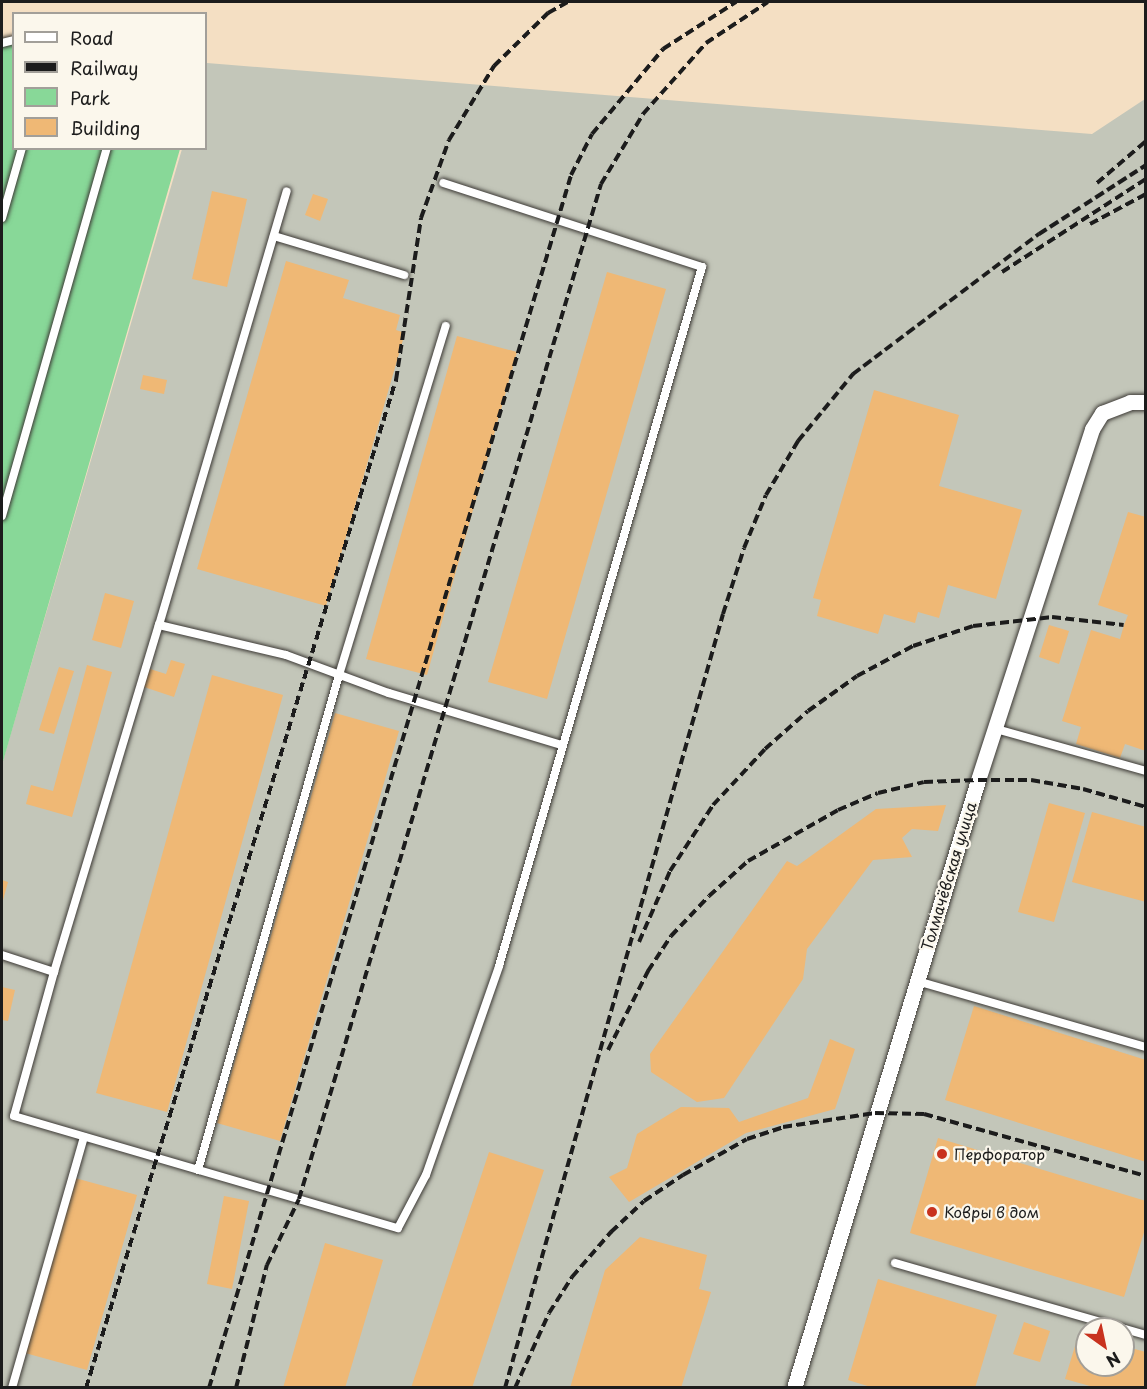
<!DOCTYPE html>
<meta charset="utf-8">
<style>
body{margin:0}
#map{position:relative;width:1147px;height:1389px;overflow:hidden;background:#f4dfc3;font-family:"Playpen Sans",sans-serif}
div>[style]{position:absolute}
.industrial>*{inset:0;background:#c3c6b9}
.green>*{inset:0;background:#88d898}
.building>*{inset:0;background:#efb875}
.roads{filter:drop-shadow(0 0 2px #3c3935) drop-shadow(0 0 2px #3c3935)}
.service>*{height:8px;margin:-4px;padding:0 4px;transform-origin:4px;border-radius:4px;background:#fff}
.minor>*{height:15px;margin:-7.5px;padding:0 7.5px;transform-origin:7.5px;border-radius:7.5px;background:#fff}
.rail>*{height:4px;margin-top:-2px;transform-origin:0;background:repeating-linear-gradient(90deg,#1c1c1c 0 9px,transparent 0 13.5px)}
.dots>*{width:16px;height:16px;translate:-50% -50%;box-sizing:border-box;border:3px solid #fbf7ec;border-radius:50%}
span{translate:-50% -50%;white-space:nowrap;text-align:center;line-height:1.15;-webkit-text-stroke:4.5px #fbf7ec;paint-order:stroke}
.street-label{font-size:15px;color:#1c1c1c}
.poi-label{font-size:15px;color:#1c1c1c}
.left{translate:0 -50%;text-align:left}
.frame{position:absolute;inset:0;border:3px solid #1c1c1c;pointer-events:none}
.legend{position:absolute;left:12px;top:12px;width:195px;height:138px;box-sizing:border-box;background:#fbf7ec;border:2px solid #a29f99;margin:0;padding:8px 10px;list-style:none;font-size:18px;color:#1c1c1c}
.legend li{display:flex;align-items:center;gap:12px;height:30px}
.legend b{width:30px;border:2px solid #a29f99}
.north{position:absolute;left:1075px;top:1317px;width:60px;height:60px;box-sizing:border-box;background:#fbf7ec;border:2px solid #a29f99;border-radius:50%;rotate:147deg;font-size:16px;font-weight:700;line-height:24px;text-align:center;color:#1c1c1c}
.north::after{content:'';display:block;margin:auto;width:21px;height:27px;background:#c8321e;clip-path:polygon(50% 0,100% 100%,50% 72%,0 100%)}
</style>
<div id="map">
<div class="industrial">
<div style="clip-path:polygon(evenodd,207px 63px,1092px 134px,1145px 99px,1145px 1387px,2px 1387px,2px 764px,182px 149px,206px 148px,207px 63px,1087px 1329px,1123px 1329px,1123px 1365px,1087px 1365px,1087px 1329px)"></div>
</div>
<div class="green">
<div style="clip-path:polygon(2px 38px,13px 39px,14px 148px,180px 149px,2px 765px)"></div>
</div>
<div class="building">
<div style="clip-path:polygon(212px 191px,247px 199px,227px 287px,192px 279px)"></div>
<div style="clip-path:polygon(313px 194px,328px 199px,320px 221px,305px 215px)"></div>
<div style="clip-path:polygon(286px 261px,349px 280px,343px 298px,400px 315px,396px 330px,405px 333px,326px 606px,197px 569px)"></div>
<div style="clip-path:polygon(607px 272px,666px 289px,547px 699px,488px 682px)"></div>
<div style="clip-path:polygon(457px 336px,517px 352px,427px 675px,366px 659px)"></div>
<div style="clip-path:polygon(143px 375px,167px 380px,164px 394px,140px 389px)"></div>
<div style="clip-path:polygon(874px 390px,959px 415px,939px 486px,1022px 510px,996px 599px,948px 585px,939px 618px,918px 612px,915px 623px,884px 614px,878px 634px,817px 616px,821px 600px,813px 598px)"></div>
<div style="clip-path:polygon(1128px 512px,1146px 517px,1146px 751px,1125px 744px,1120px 758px,1076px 744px,1081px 727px,1062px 721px,1091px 630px,1120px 639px,1124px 625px,1128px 615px,1098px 605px)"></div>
<div style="clip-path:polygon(105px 593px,134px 601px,121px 648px,92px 640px)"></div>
<div style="clip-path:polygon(1049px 625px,1069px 631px,1059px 664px,1039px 657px)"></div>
<div style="clip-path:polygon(171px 660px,185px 664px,174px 697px,141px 686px,147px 668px,166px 674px)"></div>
<div style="clip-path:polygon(87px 665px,112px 672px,72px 817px,26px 804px,31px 785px,53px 791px)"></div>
<div style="clip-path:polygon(59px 667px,74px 671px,54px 734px,39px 730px)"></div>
<div style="clip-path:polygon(212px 675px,283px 695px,167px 1112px,96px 1093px)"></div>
<div style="clip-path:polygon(335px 713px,399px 731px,280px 1141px,217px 1123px)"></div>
<div style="clip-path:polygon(1049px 803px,1085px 813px,1054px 922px,1018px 912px)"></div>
<div style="clip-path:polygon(946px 805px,938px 831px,912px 829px,902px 838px,912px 857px,873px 860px,807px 949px,803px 979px,724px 1098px,697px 1102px,651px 1072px,650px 1054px,787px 861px,797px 866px,876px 809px)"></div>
<div style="clip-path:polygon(1092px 812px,1146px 827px,1146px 902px,1072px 882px)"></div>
<div style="clip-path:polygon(2px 880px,8px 882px,2px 904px)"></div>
<div style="clip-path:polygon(2px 987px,15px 990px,8px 1021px,2px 1020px)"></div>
<div style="clip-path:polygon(974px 1006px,1146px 1060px,1146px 1162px,945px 1100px)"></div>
<div style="clip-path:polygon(830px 1039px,855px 1049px,835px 1109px,746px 1133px,629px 1202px,609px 1177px,627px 1168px,637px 1134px,681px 1107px,729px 1108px,739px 1122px,808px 1098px)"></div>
<div style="clip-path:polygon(938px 1138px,1146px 1201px,1146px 1226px,1124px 1297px,910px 1233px)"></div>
<div style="clip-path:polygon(489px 1152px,544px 1170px,472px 1388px,411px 1388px)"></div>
<div style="clip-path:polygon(75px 1178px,137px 1195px,87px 1370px,25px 1353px)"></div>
<div style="clip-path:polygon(224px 1196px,249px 1201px,232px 1289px,207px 1284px)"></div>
<div style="clip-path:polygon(640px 1237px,707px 1255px,699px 1289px,711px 1292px,681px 1388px,570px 1388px,605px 1270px)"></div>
<div style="clip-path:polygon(325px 1243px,383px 1260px,345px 1388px,283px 1388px)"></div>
<div style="clip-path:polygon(878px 1279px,997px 1315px,975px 1388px,874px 1388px,848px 1380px)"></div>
<div style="clip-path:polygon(1024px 1322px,1050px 1331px,1040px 1362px,1013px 1354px)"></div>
<div style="clip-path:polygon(1079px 1333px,1087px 1336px,1087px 1365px,1123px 1365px,1123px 1346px,1146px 1352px,1146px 1388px,1097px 1388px,1065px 1379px)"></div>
</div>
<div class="roads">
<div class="service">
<div style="left:2px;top:43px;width:12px;rotate:-14deg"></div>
<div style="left:2px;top:218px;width:73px;rotate:-74.1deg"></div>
<div style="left:274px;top:236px;width:136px;rotate:16.7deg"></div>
<div style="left:2px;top:516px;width:383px;rotate:-74.1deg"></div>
<div style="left:159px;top:625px;width:452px;rotate:-73.6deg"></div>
<div style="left:996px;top:729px;width:156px;rotate:15.6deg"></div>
<div style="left:2px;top:955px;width:55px;rotate:18.1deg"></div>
<div style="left:54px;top:972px;width:149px;rotate:105.5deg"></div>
<div style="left:14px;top:1116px;width:400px;rotate:16.3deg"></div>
<div style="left:398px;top:1228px;width:60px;rotate:-62.2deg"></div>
<div style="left:426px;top:1175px;width:221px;rotate:-70.7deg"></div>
<div style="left:499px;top:966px;width:728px;rotate:-73.81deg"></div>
<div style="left:702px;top:267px;width:272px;rotate:-162deg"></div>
<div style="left:54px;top:972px;width:363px;rotate:-73.2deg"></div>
<div style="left:159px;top:625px;width:130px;rotate:13.3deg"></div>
<div style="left:286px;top:655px;width:110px;rotate:20.3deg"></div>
<div style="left:389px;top:693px;width:180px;rotate:16.8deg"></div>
<div style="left:917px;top:981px;width:238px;rotate:16.1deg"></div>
<div style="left:198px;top:1170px;width:515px;rotate:-74.1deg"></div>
<div style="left:339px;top:675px;width:365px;rotate:-73deg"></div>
<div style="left:895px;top:1263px;width:261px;rotate:16deg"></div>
<div style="left:12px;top:1388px;width:261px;rotate:-74deg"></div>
</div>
<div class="minor">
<div style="left:794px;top:1388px;width:635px;rotate:-73.16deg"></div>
<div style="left:978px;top:780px;width:369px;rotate:-72deg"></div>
<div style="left:1092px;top:429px;width:19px;rotate:-58deg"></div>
<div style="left:1102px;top:413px;width:30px;rotate:-21deg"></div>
<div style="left:1130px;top:402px;width:16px"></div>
</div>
</div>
<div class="rail">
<div style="left:1097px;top:183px;width:65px;rotate:-40.6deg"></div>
<div style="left:1090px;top:224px;width:64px;rotate:-28.2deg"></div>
<div style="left:1002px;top:272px;width:171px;rotate:-32.9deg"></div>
<div style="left:639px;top:942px;width:77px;rotate:-66.4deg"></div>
<div style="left:670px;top:871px;width:79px;rotate:-56.9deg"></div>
<div style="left:713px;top:805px;width:76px;rotate:-47.1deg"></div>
<div style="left:765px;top:749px;width:57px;rotate:-41.5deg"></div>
<div style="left:808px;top:711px;width:60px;rotate:-35.5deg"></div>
<div style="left:857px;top:676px;width:64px;rotate:-28.2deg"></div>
<div style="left:913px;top:646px;width:63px;rotate:-18.4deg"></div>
<div style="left:973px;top:626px;width:80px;rotate:-6.5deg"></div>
<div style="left:1052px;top:617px;width:72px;rotate:6.3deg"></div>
<div style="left:608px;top:1050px;width:89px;rotate:-63.1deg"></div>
<div style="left:648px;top:971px;width:42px;rotate:-56.7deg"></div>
<div style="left:671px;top:936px;width:55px;rotate:-46.5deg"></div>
<div style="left:709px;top:896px;width:52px;rotate:-41.9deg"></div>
<div style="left:748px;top:861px;width:103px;rotate:-29.5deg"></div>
<div style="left:838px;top:810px;width:43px;rotate:-23deg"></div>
<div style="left:878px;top:793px;width:47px;rotate:-13.4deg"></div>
<div style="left:924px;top:782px;width:54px;rotate:-2.1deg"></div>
<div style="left:978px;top:780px;width:53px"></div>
<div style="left:1031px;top:780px;width:53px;rotate:9.8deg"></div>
<div style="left:1083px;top:789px;width:66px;rotate:15.9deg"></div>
<div style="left:86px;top:1388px;width:1055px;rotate:-72.91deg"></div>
<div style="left:396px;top:380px;width:164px;rotate:-81.2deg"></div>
<div style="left:421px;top:218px;width:83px;rotate:-70.3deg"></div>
<div style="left:449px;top:140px;width:87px;rotate:-58.7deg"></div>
<div style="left:494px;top:66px;width:76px;rotate:-44.5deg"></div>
<div style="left:548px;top:13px;width:23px;rotate:-29deg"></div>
<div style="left:209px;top:1388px;width:1266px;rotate:-73.38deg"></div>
<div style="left:571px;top:175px;width:46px;rotate:-62.9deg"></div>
<div style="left:592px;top:134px;width:111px;rotate:-50.1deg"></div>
<div style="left:663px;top:49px;width:87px;rotate:-32.8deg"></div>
<div style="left:236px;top:1388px;width:127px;rotate:-75.9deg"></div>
<div style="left:267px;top:1265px;width:73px;rotate:-64.1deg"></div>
<div style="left:299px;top:1199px;width:1059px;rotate:-73.43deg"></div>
<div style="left:601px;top:184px;width:82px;rotate:-59deg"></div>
<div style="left:643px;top:114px;width:95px;rotate:-48.4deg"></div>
<div style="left:706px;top:43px;width:74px;rotate:-33.5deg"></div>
<div style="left:505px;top:1388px;width:804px;rotate:-74.27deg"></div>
<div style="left:723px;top:614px;width:69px;rotate:-72.3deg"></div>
<div style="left:744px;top:548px;width:57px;rotate:-67.5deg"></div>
<div style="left:766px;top:495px;width:63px;rotate:-59.3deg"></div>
<div style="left:798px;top:441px;width:87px;rotate:-50.6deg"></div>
<div style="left:853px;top:374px;width:233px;rotate:-37deg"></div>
<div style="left:1039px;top:234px;width:127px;rotate:-32.8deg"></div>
<div style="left:515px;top:1388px;width:82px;rotate:-65.6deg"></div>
<div style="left:549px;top:1313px;width:43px;rotate:-57.4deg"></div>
<div style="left:572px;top:1277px;width:60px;rotate:-49.1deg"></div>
<div style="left:611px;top:1232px;width:45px;rotate:-43.2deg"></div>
<div style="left:644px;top:1201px;width:47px;rotate:-33.7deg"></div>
<div style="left:683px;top:1175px;width:73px;rotate:-29.4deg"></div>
<div style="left:747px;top:1139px;width:38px;rotate:-18deg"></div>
<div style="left:783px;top:1127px;width:93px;rotate:-8.7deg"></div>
<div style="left:875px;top:1113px;width:49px;rotate:1.2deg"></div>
<div style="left:924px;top:1114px;width:230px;rotate:15.6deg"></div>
</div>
<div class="dots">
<div style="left:942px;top:1154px;background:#c8321e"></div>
<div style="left:932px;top:1212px;background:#c8321e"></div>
</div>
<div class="street-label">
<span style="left:948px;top:876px;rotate:-73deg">Толмачёвская улица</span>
</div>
<div class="poi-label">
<span class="left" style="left:954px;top:1154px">Перфоратор</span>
<span class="left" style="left:944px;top:1212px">Ковры в дом</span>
</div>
<div class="frame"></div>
<ul class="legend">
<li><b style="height:8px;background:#fff"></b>Road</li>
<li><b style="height:8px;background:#1c1c1c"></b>Railway</li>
<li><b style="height:16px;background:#88d898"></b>Park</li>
<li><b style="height:16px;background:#efb875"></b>Building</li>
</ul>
<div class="north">N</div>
</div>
